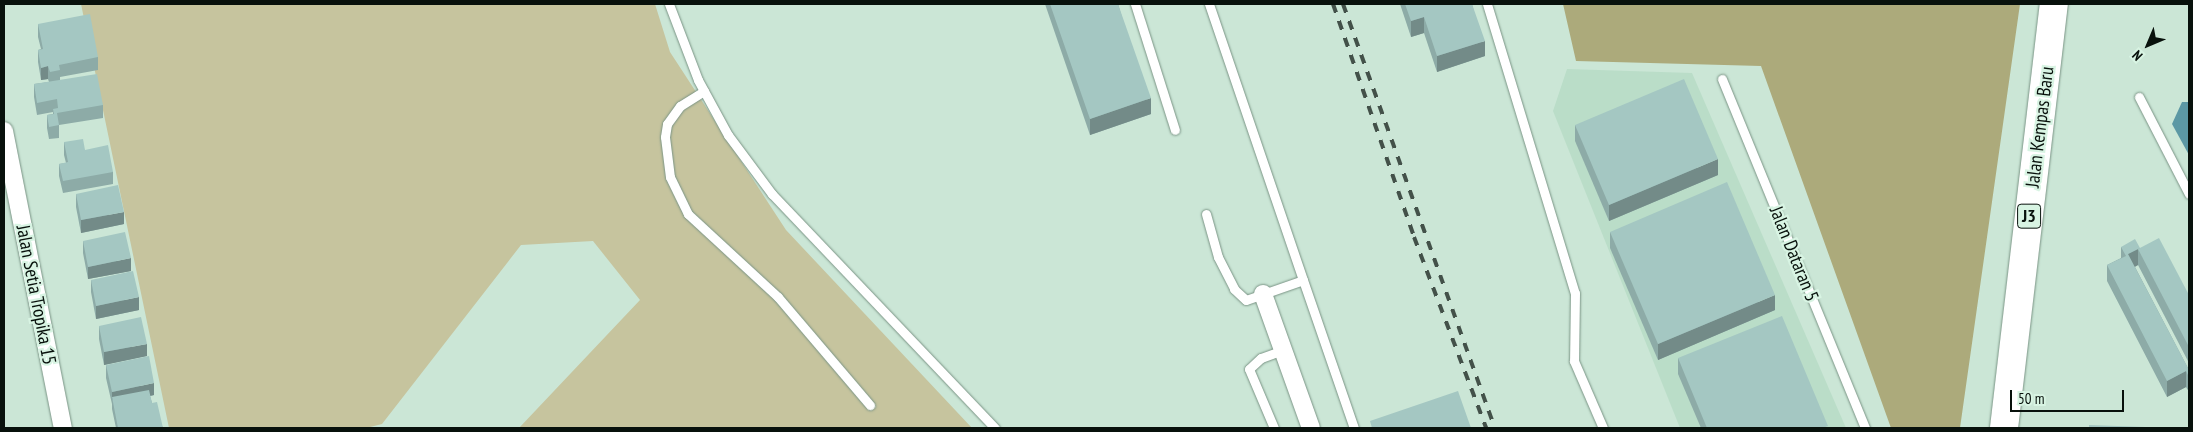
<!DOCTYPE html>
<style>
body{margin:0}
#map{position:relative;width:2193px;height:432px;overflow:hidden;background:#cbe6d6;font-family:"PT Sans Narrow",sans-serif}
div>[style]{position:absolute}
.built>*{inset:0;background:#baddc8}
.green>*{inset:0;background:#c6c49e}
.forest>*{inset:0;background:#acaa7b}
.water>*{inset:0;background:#5c98a4}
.roads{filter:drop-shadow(0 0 1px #7a9485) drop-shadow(0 0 1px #7a9485)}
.lane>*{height:9px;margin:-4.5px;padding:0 4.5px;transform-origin:4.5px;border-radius:4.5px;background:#fff}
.street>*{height:18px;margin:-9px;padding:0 9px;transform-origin:9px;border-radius:9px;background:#fff}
.primary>*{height:28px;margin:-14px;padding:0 14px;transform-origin:14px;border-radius:14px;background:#fff}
.rail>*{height:4px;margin-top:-2px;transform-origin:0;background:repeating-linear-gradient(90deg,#435149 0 9px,transparent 0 18px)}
.wall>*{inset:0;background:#8daba7}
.shaded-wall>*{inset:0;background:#738b88}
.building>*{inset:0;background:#a4c7c2}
span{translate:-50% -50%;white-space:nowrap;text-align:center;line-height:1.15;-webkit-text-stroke:4.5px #d8f4e3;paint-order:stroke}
.shield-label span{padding:1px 4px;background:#d8f4e3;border:1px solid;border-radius:4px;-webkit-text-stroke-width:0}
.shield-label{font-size:18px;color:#08110c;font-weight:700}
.street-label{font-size:19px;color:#08110c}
.frame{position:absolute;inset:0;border:5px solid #08110c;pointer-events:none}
.north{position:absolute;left:2123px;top:20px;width:50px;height:50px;-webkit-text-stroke:4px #d8f4e3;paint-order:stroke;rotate:225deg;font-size:14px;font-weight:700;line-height:20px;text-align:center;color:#08110c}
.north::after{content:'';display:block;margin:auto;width:18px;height:22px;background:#08110c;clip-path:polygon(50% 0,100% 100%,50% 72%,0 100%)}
.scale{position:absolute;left:2010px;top:390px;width:114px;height:22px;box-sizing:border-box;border:2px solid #08110c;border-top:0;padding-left:6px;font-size:15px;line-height:18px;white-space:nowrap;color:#08110c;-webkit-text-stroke:4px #d8f4e3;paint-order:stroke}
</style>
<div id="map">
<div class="built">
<div style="clip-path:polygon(1567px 69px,1692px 73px,1846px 428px,1680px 428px,1553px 111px)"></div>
</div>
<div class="green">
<div style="clip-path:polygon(81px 4px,655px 4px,670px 52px,786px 230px,972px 428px,519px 428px,640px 300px,593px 241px,521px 245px,382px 424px,366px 428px,169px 428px)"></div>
</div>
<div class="forest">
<div style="clip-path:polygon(1563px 4px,2020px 4px,1960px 428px,1891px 428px,1761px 66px,1576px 61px)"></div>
</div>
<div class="water">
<div style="clip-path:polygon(2182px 102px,2189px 102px,2189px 155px,2172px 124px)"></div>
</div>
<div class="roads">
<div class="lane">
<div style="left:669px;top:4px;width:81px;rotate:69.1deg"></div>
<div style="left:698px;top:80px;width:63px;rotate:61.4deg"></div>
<div style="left:728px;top:135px;width:74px;rotate:53.3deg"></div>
<div style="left:772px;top:194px;width:323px;rotate:46.4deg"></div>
<div style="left:1135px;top:4px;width:132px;rotate:72.4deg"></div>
<div style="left:1487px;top:4px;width:302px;rotate:73.1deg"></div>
<div style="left:1575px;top:293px;width:68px;rotate:90.8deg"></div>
<div style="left:1574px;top:361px;width:73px;rotate:66.6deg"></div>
<div style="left:1722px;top:79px;width:377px;rotate:67.7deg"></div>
<div style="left:704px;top:91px;width:28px;rotate:148deg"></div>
<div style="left:680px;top:106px;width:22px;rotate:126deg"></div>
<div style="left:667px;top:124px;width:13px;rotate:99deg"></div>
<div style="left:665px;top:137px;width:40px;rotate:82.9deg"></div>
<div style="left:670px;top:177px;width:41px;rotate:64.1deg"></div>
<div style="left:688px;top:214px;width:122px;rotate:42.7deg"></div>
<div style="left:778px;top:297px;width:142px;rotate:49.6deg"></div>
<div style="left:2139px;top:97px;width:109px;rotate:62.7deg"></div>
<div style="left:1206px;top:214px;width:45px;rotate:74.4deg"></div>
<div style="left:1218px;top:257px;width:36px;rotate:63deg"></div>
<div style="left:1234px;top:289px;width:16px;rotate:43deg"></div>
<div style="left:1246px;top:300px;width:60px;rotate:-19.3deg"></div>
<div style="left:1303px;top:280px;width:292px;rotate:-108.8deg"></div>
<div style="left:1303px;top:280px;width:157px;rotate:71deg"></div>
<div style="left:1274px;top:428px;width:64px;rotate:-113deg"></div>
<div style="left:1249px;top:369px;width:16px;rotate:-43deg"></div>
<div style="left:1261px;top:358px;width:23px;rotate:-20deg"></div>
</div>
<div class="street">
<div style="left:4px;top:131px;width:303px;rotate:78.8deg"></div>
<div style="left:1263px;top:294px;width:142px;rotate:70.3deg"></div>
</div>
<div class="primary">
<div style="left:2004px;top:428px;width:427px;rotate:-83.3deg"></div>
</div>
</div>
<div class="rail">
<div style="left:1333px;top:4px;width:247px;rotate:70.8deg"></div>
<div style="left:1414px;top:237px;width:204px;rotate:69.3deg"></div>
<div style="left:1343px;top:4px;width:450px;rotate:70.3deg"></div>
</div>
<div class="wall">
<div style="clip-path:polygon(1045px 4px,1118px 4px,1151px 114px,1090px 135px)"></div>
<div style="clip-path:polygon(1400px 4px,1472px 4px,1485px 56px,1437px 72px,1424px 33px,1411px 37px)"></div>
<div style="clip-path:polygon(38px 24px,98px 57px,98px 70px,60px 77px,60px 80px,103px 105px,103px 118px,59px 125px,59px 138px,49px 139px,47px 128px,47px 115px,53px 114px,53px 112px,37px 115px,34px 97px,34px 84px,49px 82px,48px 79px,41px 80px,38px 62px,38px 50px,41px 49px,38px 37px)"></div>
<div style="clip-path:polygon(1575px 125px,1718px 175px,1609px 221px,1575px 141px)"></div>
<div style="clip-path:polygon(64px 142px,85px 150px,113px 172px,113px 184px,63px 193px,59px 176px,59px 164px,66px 163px,64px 155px)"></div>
<div style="clip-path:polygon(76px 194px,124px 224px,81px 233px,76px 207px)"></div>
<div style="clip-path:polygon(1610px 232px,1775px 310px,1658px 360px,1610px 248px)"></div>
<div style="clip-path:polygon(83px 241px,131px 271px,88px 279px,83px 253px)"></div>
<div style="clip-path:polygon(2121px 247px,2140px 248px,2189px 295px,2189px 363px,2138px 265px,2135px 267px,2189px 370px,2189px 392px,2186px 387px,2167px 397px,2107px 281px,2107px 265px,2121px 258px)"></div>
<div style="clip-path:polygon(91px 280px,139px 310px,96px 319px,91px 292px)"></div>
<div style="clip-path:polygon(99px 326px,147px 356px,104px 365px,99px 339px)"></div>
<div style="clip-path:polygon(1678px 358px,1828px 428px,1701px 428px,1678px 374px)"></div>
<div style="clip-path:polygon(106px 365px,154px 395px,150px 396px,152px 403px,163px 428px,116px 428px,112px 409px,112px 404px,106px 378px)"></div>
</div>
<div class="shaded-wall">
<div style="clip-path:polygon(1424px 17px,1424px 33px,1411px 37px,1411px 21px)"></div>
<div style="clip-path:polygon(1485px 41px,1485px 56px,1437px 72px,1437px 56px)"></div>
<div style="clip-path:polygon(48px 66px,48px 79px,41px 80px,41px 68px)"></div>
<div style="clip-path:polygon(1151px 98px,1151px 114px,1090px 135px,1090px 119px)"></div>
<div style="clip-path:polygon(1718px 159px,1718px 175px,1609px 221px,1609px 205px)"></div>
<div style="clip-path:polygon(124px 212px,124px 224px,81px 233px,81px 220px)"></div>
<div style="clip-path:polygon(2140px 248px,2138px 249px,2138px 265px,2128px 270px,2128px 254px)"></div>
<div style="clip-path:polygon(131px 258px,131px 271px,88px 279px,88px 267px)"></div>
<div style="clip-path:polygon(1775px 295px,1775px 310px,1658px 360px,1658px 344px)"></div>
<div style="clip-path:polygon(139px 297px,139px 310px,96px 319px,96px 306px)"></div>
<div style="clip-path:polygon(147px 344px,147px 356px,104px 365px,104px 352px)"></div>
<div style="clip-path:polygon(2186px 371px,2186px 387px,2167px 397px,2167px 381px)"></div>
<div style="clip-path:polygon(154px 383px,154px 395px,114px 404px,112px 397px,112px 404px,112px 392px)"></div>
</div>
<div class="building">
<div style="clip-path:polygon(1050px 4px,1118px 4px,1151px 98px,1090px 119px)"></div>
<div style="clip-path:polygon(1405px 4px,1472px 4px,1485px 41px,1437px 56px,1424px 17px,1411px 21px)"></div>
<div style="clip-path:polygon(90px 14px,98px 57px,59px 65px,60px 70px,50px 72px,48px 66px,41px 68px,38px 50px,43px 49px,38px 24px)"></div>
<div style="clip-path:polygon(97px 74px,103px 105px,57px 113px,59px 125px,49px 127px,47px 115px,54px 114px,53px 109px,58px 108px,57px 99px,37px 103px,34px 84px)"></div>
<div style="clip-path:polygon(1684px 79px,1718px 159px,1609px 205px,1575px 125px)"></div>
<div style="clip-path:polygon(83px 139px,85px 150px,108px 145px,113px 172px,63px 181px,59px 164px,68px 162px,64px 142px)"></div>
<div style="clip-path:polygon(1727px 182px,1775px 295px,1658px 344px,1610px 232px)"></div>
<div style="clip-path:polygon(118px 185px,124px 212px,81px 220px,76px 194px)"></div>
<div style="clip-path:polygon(125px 232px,131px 258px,88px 267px,83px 241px)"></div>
<div style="clip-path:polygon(2159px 238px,2189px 295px,2189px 347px,2138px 249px)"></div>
<div style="clip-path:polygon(2135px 239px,2140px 248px,2128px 254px,2189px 370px,2189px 377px,2186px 371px,2167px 381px,2107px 265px,2126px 256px,2121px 247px)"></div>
<div style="clip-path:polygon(133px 271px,139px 297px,96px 306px,91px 280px)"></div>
<div style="clip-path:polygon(1782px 316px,1828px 426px,1822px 428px,1707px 428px,1678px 358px)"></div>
<div style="clip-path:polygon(141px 317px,147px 344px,104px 352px,99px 326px)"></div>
<div style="clip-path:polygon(149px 356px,154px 383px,112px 392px,106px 365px)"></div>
<div style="clip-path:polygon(149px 390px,152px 403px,157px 402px,163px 428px,118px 428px,112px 397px)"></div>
<div style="clip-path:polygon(1458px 391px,1471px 428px,1372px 428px,1370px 421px)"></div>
<div style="clip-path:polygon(2089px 425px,2174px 428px,2089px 428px)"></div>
</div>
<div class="shield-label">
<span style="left:2029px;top:216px">J3</span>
</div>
<div class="street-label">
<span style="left:2040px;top:127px;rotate:-83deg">Jalan Kempas Baru</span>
<span style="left:1794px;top:254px;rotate:68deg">Jalan Dataran 5</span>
<span style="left:36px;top:295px;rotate:79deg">Jalan Setia Tropika 15</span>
</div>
<div class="frame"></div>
<div class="north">N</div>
<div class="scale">50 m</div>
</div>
